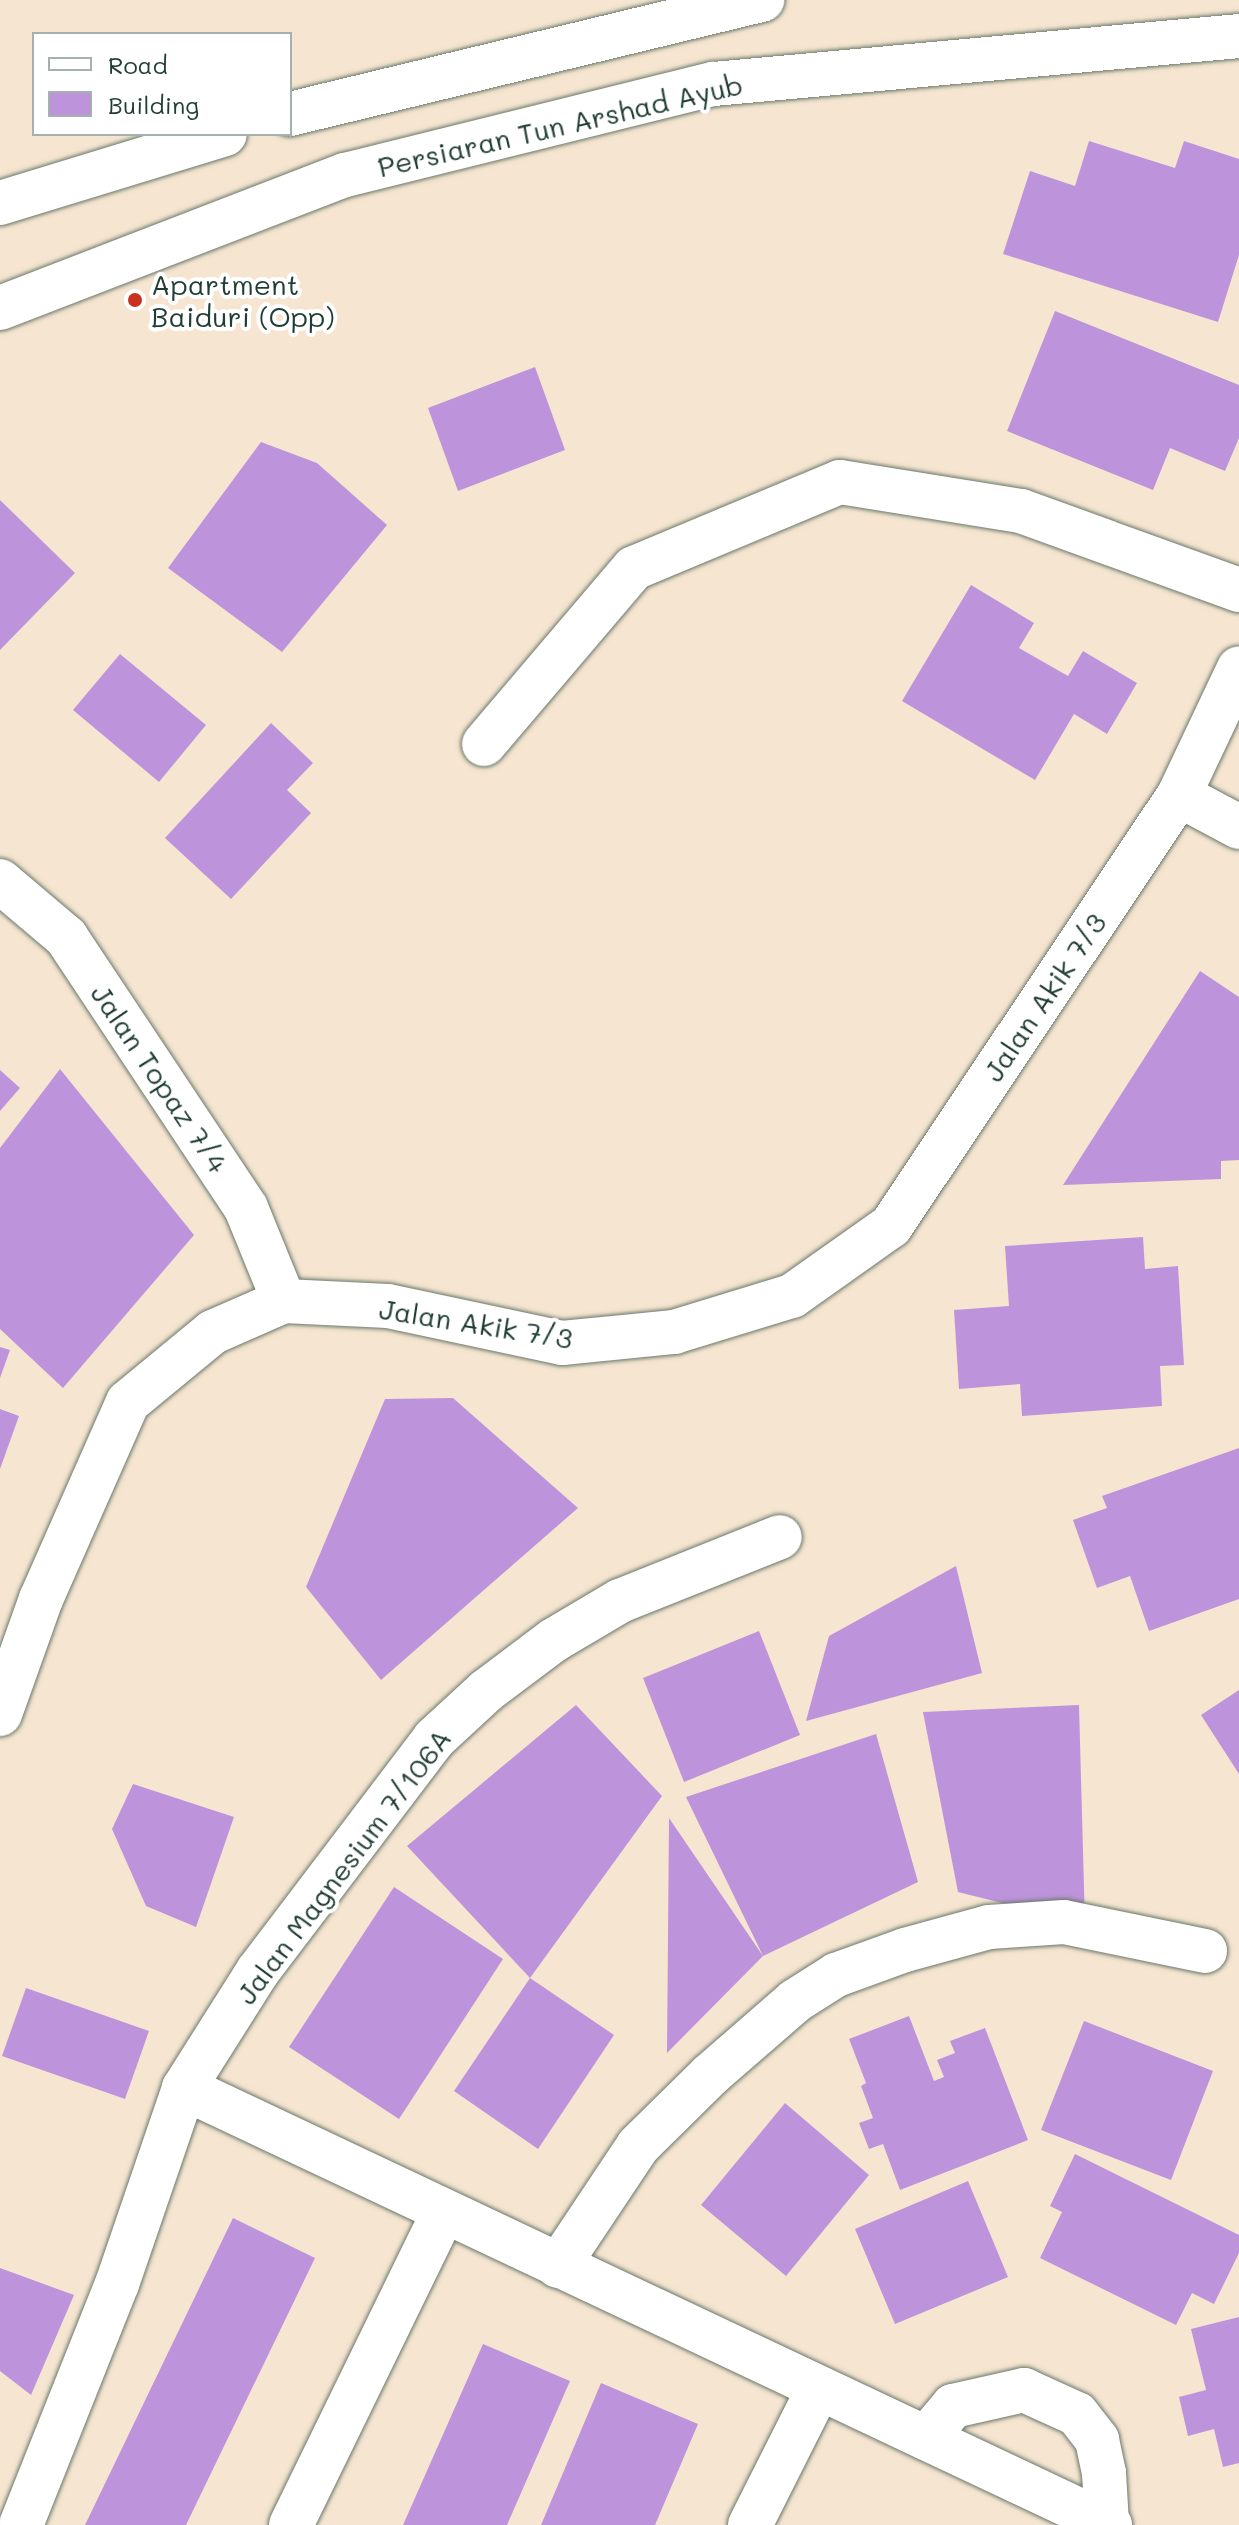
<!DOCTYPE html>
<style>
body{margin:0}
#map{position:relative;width:1239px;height:2525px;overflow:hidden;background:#f6e6d1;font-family:Mali,sans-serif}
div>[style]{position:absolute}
.building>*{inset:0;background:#bd94db}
.roads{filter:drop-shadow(0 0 2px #6a786b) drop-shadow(0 0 2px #6a786b)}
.minor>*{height:44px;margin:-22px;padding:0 22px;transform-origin:22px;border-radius:22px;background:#fff}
.major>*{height:44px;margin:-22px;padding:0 22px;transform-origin:22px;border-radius:22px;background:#fff}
.dots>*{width:22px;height:22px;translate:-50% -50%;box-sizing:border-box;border:4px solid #fff;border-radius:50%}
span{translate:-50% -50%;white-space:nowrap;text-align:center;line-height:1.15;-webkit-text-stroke:8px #fff;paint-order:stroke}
.street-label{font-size:28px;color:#1f3d34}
.poi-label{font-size:28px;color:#1f3d34}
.left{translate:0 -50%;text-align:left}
.legend{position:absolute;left:32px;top:32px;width:260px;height:104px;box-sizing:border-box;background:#fff;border:2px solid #a5b1ae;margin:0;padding:10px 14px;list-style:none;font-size:24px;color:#1f3d34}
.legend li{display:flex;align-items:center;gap:16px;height:40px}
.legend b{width:40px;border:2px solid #a5b1ae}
</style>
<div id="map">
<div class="building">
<div style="clip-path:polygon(1089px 141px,1175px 168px,1184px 141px,1239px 159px,1239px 255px,1218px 322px,1003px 254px,1030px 171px,1075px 186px)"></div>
<div style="clip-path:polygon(1055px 311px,1239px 385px,1239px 438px,1225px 471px,1170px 448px,1153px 490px,1007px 431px)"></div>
<div style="clip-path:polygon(535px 367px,565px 450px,458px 491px,428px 408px)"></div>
<div style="clip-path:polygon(261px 442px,317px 463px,387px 525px,282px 652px,168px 568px)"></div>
<div style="clip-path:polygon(0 500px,75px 573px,0 650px)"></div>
<div style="clip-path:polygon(971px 585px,1034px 623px,1019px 648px,1068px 676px,1083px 651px,1137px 683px,1107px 734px,1074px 714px,1035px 780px,902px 701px)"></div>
<div style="clip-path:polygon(120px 654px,206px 725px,159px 782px,73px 710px)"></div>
<div style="clip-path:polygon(271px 723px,313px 763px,287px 790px,311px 813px,231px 899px,165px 838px)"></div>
<div style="clip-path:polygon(1200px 971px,1239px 997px,1239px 1160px,1221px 1161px,1221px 1179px,1063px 1185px)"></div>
<div style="clip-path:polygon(60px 1069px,194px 1235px,63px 1388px,0 1329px,0 1148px)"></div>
<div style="clip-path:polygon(0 1070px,20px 1088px,0 1111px)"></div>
<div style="clip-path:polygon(1143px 1237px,1145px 1269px,1178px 1266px,1184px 1365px,1160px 1366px,1162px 1406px,1022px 1416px,1020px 1384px,959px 1389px,954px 1310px,1009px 1306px,1005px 1246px)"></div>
<div style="clip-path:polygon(0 1347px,10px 1350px,0 1378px)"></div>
<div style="clip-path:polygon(453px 1398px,578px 1508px,381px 1680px,306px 1587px,385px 1399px)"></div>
<div style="clip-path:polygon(0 1409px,19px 1416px,0 1469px)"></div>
<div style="clip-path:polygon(1239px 1448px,1239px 1599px,1149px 1631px,1130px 1576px,1097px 1588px,1073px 1520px,1107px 1508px,1102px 1496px)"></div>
<div style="clip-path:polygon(956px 1566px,982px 1673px,806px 1721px,829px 1636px)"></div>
<div style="clip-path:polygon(759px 1631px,800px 1735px,684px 1782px,643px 1678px)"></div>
<div style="clip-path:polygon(1239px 1690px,1239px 1774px,1201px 1715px)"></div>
<div style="clip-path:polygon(576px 1705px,662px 1796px,530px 1978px,614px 2035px,538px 2149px,454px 2091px,530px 1978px,407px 1846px)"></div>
<div style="clip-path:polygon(1079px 1705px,1085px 1924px,958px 1892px,923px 1712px)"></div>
<div style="clip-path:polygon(876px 1734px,918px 1882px,763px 1956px,686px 1797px)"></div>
<div style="clip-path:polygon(133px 1784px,234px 1817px,196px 1927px,146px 1906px,112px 1829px)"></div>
<div style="clip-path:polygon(669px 1818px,763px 1956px,667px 2053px)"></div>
<div style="clip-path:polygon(394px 1887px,503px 1959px,399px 2119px,289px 2047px)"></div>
<div style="clip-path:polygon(26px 1988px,149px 2031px,125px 2099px,2px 2056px)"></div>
<div style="clip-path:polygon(909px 2016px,934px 2081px,944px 2077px,937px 2060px,955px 2053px,950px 2041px,985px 2028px,1028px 2140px,900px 2190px,883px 2144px,869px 2149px,859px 2123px,873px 2118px,861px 2086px,866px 2083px,849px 2039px)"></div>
<div style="clip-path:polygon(1084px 2021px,1213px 2071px,1171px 2180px,1041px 2130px)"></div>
<div style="clip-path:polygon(785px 2103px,869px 2175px,786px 2276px,701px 2205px)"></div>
<div style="clip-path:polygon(1075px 2154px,1239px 2235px,1239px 2253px,1214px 2304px,1192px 2293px,1176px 2325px,1040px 2258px,1062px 2212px,1050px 2206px)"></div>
<div style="clip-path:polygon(968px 2181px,1008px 2277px,895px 2324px,855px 2229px)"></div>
<div style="clip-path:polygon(233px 2218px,315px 2258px,186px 2525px,85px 2525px)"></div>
<div style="clip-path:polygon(0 2268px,74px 2295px,31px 2395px,0 2371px)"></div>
<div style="clip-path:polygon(1239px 2317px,1239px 2463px,1223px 2467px,1214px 2429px,1188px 2436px,1179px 2397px,1206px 2390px,1191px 2329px)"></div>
<div style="clip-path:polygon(483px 2344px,570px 2381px,507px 2525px,403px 2525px)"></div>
<div style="clip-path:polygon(601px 2383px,698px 2424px,655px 2525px,541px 2525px)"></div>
</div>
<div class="roads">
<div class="minor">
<div style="left:484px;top:744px;width:231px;rotate:-49.6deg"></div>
<div style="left:634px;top:568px;width:223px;rotate:-22.7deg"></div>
<div style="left:840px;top:482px;width:183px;rotate:9.1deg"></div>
<div style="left:1021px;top:511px;width:232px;rotate:19.9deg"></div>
<div style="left:1179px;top:795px;width:68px;rotate:28.1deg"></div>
<div style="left:0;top:881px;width:87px;rotate:40.3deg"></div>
<div style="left:66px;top:937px;width:325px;rotate:56.4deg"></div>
<div style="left:246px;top:1208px;width:100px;rotate:67.8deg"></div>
<div style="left:0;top:1714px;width:122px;rotate:-70.4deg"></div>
<div style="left:41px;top:1599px;width:215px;rotate:-66.2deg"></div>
<div style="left:128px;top:1402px;width:110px;rotate:-39.5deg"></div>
<div style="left:213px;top:1332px;width:77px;rotate:-23.6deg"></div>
<div style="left:284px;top:1301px;width:104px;rotate:2.8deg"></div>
<div style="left:388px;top:1306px;width:178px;rotate:12deg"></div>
<div style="left:562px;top:1343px;width:113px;rotate:-5.6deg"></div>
<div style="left:674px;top:1332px;width:123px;rotate:-17deg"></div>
<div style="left:792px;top:1296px;width:121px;rotate:-35.3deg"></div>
<div style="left:891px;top:1226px;width:518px;rotate:-56.25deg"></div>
<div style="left:1179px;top:795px;width:140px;rotate:-64.7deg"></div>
<div style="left:184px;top:2088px;width:1024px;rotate:25.26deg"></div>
<div style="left:558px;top:2266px;width:144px;rotate:-56.3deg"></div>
<div style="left:638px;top:2146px;width:101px;rotate:-44.6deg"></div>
<div style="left:710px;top:2075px;width:113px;rotate:-41deg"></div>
<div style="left:795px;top:2001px;width:49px;rotate:-32.4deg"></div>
<div style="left:836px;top:1975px;width:73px;rotate:-19.9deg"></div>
<div style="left:905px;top:1950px;width:87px;rotate:-15.3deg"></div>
<div style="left:989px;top:1927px;width:75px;rotate:-3.8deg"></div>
<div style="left:1064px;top:1922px;width:144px;rotate:11.6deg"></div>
<div style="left:926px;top:2438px;width:42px;rotate:-49.8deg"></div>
<div style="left:953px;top:2406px;width:73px;rotate:-12.7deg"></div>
<div style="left:1024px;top:2390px;width:58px;rotate:24.4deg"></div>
<div style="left:1077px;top:2414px;width:33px;rotate:52deg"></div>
<div style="left:1097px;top:2440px;width:34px;rotate:78deg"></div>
<div style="left:1104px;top:2473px;width:50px;rotate:86.6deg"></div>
<div style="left:21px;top:2525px;width:259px;rotate:-68.3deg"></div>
<div style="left:117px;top:2284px;width:207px;rotate:-71.1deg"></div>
<div style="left:184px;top:2088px;width:138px;rotate:-57.7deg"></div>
<div style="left:258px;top:1971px;width:291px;rotate:-52.8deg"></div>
<div style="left:434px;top:1739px;width:71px;rotate:-42.7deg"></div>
<div style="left:486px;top:1691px;width:85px;rotate:-36.9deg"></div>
<div style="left:554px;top:1640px;width:77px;rotate:-30.6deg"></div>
<div style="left:620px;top:1601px;width:172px;rotate:-21.8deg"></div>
<div style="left:291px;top:2525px;width:349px;rotate:-64deg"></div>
<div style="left:750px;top:2525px;width:153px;rotate:-63.3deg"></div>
</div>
<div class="major">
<div style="left:290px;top:114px;width:486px;rotate:-13.6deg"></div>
<div style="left:0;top:203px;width:235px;rotate:-17deg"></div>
<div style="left:0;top:308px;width:370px;rotate:-21.1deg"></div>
<div style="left:345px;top:175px;width:380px;rotate:-13.9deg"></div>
<div style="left:714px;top:84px;width:527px;rotate:-5.22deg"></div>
</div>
</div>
<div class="dots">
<div style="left:135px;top:300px;background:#c8321e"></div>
</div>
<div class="street-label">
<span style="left:560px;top:125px;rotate:-13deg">Persiaran Tun Arshad Ayub</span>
<span style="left:1044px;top:997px;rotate:-56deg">Jalan Akik 7/3</span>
<span style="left:160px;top:1078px;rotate:56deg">Jalan Topaz 7/4</span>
<span style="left:476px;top:1323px;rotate:9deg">Jalan Akik 7/3</span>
<span style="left:343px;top:1866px;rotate:-53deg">Jalan Magnesium 7/106A</span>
</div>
<div class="poi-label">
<span class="left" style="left:151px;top:300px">Apartment<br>Baiduri (Opp)</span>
</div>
<ul class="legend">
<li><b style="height:10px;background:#fff"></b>Road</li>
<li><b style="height:22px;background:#bd94db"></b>Building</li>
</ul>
</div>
